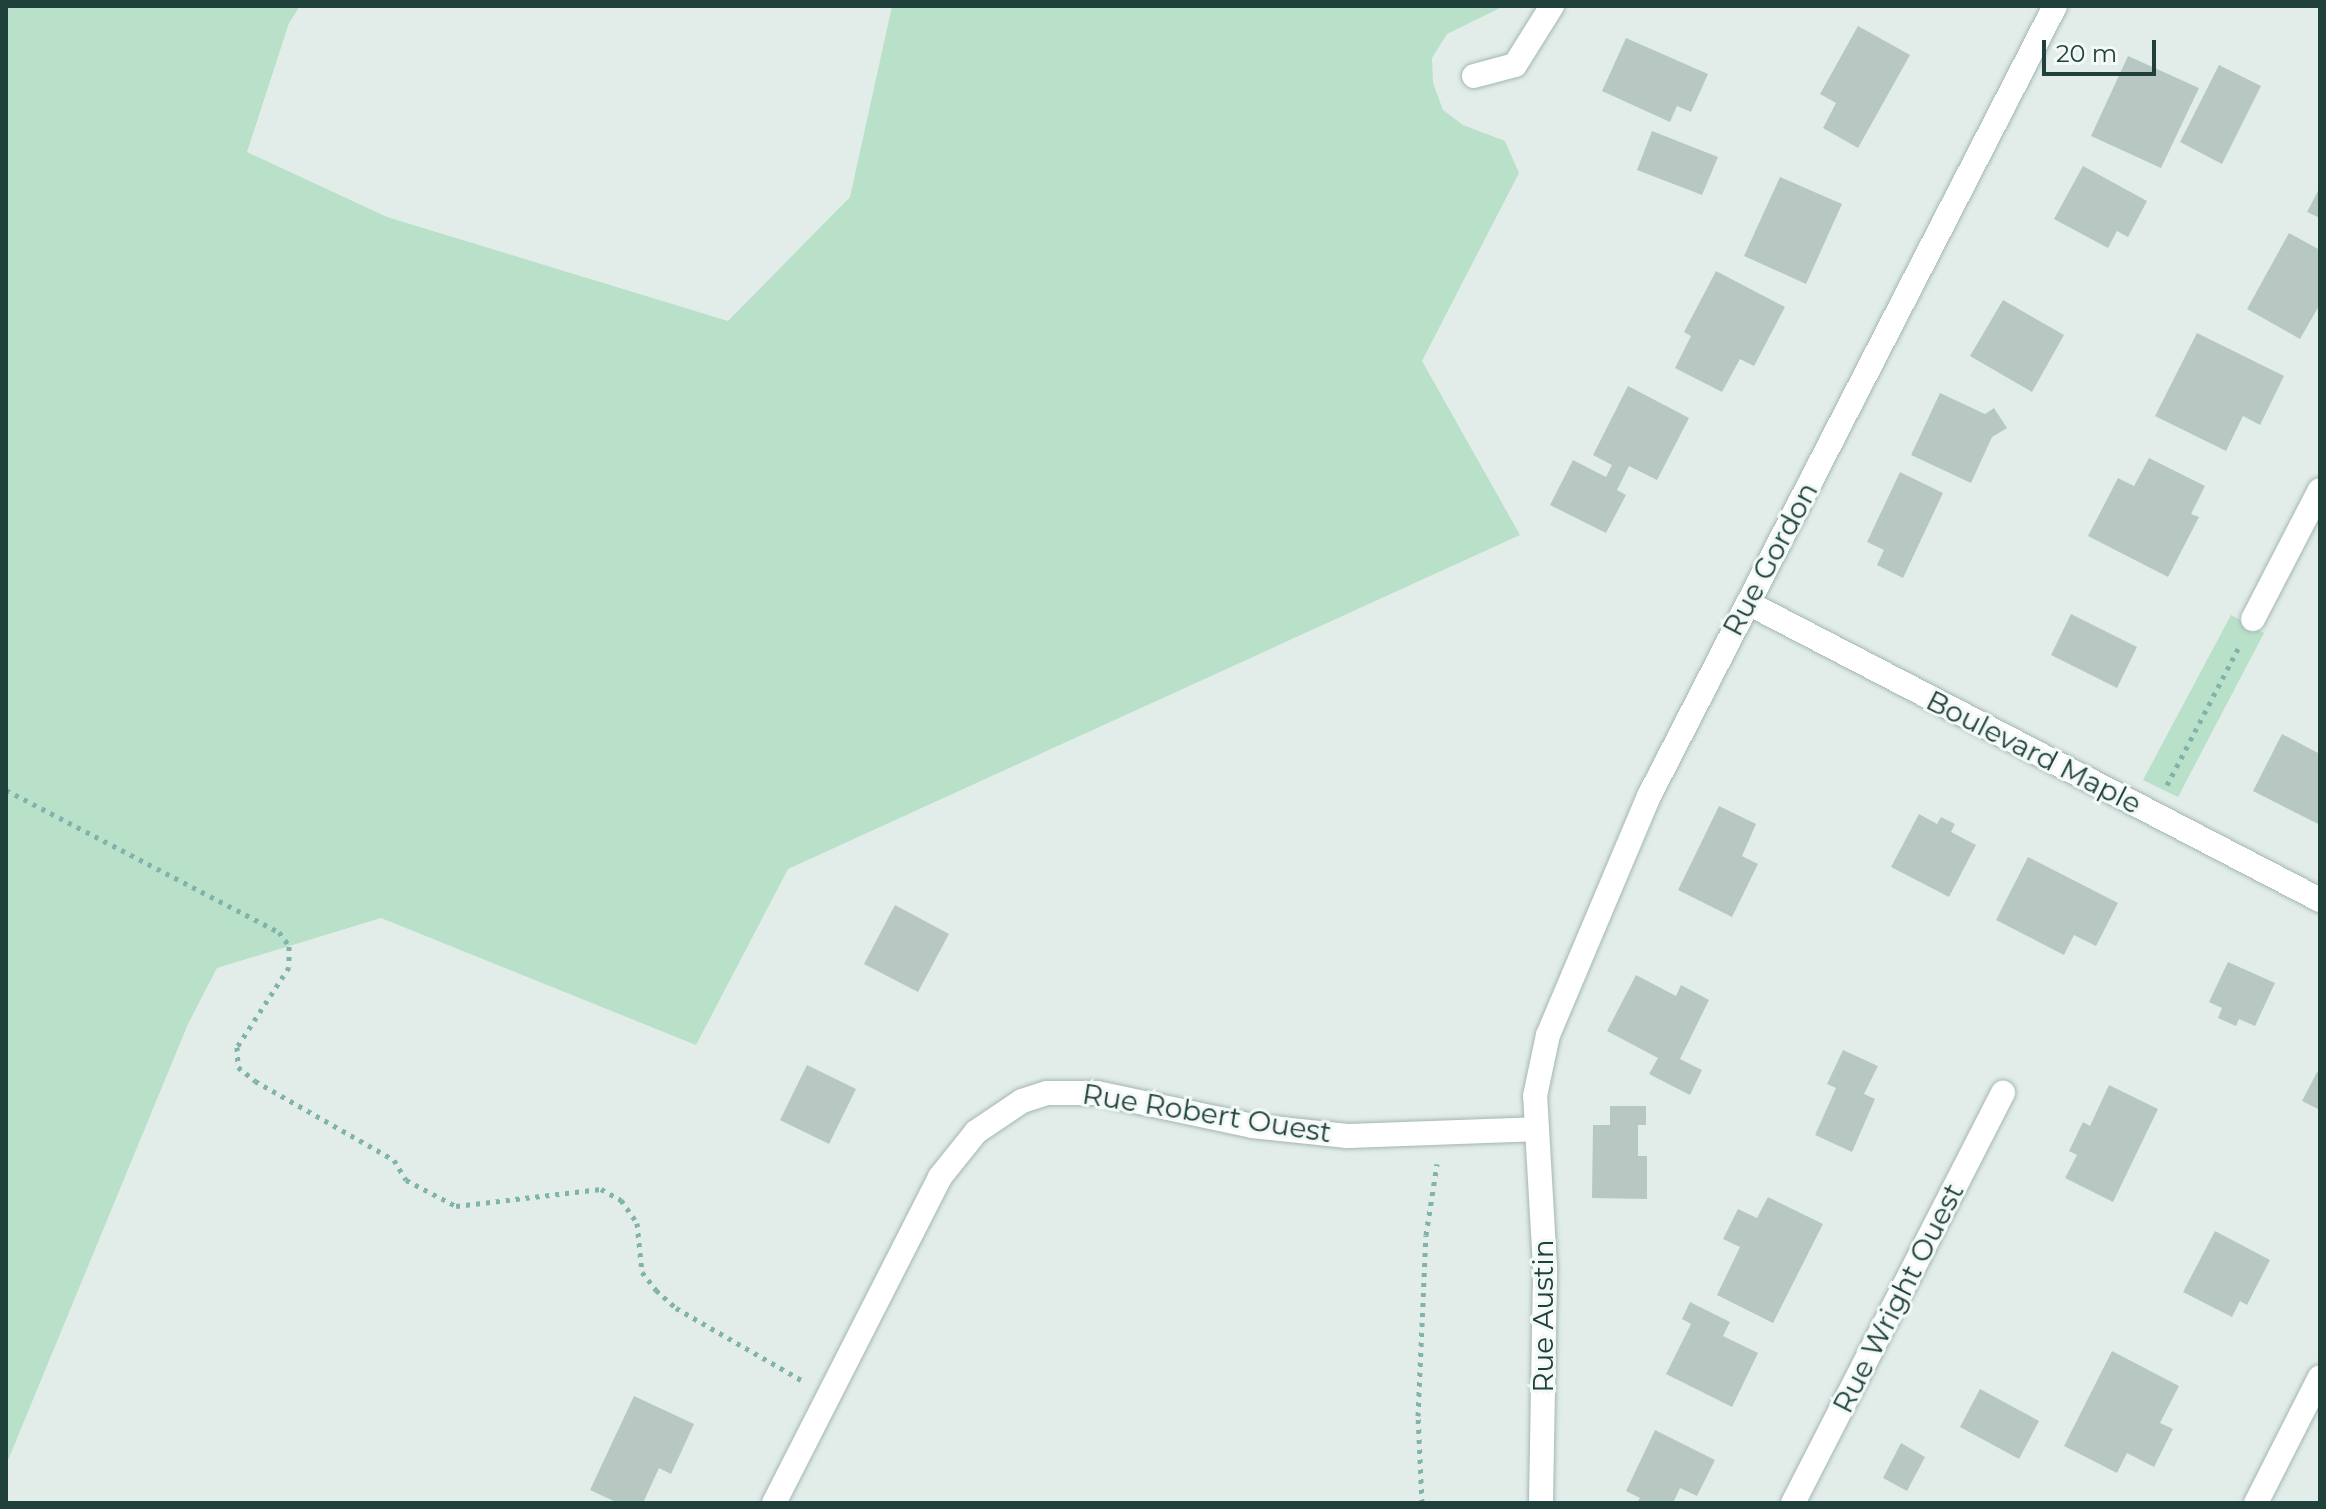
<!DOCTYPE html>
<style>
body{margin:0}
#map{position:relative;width:2326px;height:1509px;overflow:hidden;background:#e2edea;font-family:Montserrat,sans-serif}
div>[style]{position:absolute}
.green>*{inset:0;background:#b9e0c9}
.building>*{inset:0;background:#b7c8c3}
.path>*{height:5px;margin-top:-2.5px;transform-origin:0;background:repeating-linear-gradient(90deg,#80b3aa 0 4px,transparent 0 10px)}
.roads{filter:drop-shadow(0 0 2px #a4b6b2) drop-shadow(0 0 2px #a4b6b2)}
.street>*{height:24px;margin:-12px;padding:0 12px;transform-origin:12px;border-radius:12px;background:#fff}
.secondary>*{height:24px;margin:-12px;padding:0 12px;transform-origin:12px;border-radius:12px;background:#fff}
span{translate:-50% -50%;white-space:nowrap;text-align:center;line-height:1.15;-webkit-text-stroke:6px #f3f9f7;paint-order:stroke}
.street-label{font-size:28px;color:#20403c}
.frame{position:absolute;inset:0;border:8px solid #20403c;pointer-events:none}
.scale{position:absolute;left:2042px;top:40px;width:114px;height:36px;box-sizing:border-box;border:4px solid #20403c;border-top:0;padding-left:10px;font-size:24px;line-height:28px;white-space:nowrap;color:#20403c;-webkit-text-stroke:6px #f3f9f7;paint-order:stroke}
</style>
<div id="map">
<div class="green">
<div style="clip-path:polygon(6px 6px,300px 6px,289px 23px,247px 152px,387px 217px,728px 321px,850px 197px,892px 6px,1504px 6px,1447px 34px,1432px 58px,1433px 83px,1443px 110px,1463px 125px,1505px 141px,1519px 173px,1422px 361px,1520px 535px,788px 869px,696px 1045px,381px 918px,217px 968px,188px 1024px,6px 1465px)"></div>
<div style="clip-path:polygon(2231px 615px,2264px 633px,2178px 797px,2143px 780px)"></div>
</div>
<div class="building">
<div style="clip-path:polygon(1858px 26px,1910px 55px,1858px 148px,1823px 128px,1836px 103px,1820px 94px)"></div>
<div style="clip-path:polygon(1626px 38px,1708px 74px,1691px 112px,1677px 106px,1670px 122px,1602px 91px)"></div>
<div style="clip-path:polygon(2128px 56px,2199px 88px,2161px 168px,2091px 136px)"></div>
<div style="clip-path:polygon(2219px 65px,2261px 86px,2222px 164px,2180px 142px)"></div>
<div style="clip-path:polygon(1652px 131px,1718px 157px,1702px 195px,1637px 170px)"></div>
<div style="clip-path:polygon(2083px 166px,2147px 201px,2128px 237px,2117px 231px,2108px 248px,2054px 219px)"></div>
<div style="clip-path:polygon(1780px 177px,1842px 204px,1806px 284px,1744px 256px)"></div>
<div style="clip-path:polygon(2320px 187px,2320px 218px,2307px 212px)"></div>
<div style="clip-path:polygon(2289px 233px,2320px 250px,2320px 304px,2300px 339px,2247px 309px)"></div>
<div style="clip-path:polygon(1716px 271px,1785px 307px,1754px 366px,1740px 359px,1722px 392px,1675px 368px,1691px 336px,1684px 332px)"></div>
<div style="clip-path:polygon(2003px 300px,2064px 335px,2032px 392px,1970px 356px)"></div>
<div style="clip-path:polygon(2197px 333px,2284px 376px,2260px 425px,2243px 416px,2226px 451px,2155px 416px)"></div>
<div style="clip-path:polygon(1628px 386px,1689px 418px,1657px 480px,1629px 466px,1617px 490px,1626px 495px,1606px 533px,1550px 505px,1573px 460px,1606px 477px,1612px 465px,1593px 455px)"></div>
<div style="clip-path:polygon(1940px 393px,1985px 414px,1994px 408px,2007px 428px,1992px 437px,1971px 483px,1911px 455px)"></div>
<div style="clip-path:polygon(2149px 458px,2205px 486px,2191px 514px,2199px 517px,2168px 577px,2088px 536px,2118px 478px,2134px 486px)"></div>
<div style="clip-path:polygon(1900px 472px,1943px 493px,1903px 578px,1877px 565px,1884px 550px,1867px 542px)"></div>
<div style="clip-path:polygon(2071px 614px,2137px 647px,2117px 688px,2051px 655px)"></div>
<div style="clip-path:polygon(2282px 734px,2320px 754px,2320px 825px,2253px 791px)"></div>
<div style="clip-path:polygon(1719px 806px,1756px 824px,1742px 856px,1758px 864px,1732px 917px,1678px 890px)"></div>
<div style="clip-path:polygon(1919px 814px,1937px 824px,1941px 817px,1955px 824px,1951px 832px,1976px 845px,1949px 897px,1891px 867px)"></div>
<div style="clip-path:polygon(2028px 857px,2118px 903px,2096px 946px,2074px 935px,2064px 955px,1996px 920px)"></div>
<div style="clip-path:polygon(895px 905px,949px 934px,918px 992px,864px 964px)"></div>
<div style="clip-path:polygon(2228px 962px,2275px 983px,2255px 1026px,2239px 1019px,2236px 1026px,2218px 1018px,2222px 1008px,2209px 1002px)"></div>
<div style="clip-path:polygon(1636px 975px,1676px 996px,1681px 985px,1709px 1000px,1680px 1059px,1702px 1070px,1690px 1095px,1649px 1074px,1658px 1058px,1607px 1031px)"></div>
<div style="clip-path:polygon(1843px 1050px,1878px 1066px,1864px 1094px,1875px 1099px,1852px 1152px,1815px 1135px,1836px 1088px,1827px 1084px)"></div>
<div style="clip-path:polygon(807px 1065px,856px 1089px,829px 1144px,780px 1120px)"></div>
<div style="clip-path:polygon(2317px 1072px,2320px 1074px,2320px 1110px,2302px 1101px)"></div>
<div style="clip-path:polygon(2109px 1085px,2158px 1109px,2113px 1202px,2065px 1178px,2077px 1155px,2069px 1151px,2083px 1122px,2090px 1126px)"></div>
<div style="clip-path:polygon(1610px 1106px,1646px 1106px,1646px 1125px,1638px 1125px,1638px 1156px,1647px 1156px,1647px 1199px,1592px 1198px,1593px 1125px,1610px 1125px)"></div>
<div style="clip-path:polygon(1768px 1197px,1823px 1224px,1773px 1323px,1717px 1295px,1740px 1247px,1723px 1239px,1738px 1209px,1757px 1218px)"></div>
<div style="clip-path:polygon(2215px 1231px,2270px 1260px,2247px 1305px,2240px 1301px,2232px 1317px,2183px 1292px)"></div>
<div style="clip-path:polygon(1690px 1302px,1730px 1322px,1723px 1336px,1758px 1353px,1732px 1407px,1666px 1374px,1691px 1324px,1682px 1319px)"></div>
<div style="clip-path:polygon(2112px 1351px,2179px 1386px,2160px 1423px,2173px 1429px,2154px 1467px,2127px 1453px,2117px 1473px,2064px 1446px)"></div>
<div style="clip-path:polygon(1980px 1389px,2039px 1421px,2019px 1459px,1960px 1427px)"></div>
<div style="clip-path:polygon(634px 1396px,694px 1424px,671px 1474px,659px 1468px,643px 1503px,618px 1503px,590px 1490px)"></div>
<div style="clip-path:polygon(1655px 1430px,1715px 1460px,1697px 1496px,1680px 1488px,1673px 1503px,1637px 1503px,1640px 1498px,1626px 1491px)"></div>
<div style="clip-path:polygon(1901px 1443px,1925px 1457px,1907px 1491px,1883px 1478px)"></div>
</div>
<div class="path">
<div style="left:2167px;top:785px;width:158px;rotate:-62.5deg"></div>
<div style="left:6px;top:790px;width:308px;rotate:27.5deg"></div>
<div style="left:279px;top:932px;width:17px;rotate:54deg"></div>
<div style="left:289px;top:946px;width:21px;rotate:90deg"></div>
<div style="left:289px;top:967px;width:95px;rotate:123deg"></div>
<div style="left:237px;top:1047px;width:20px;rotate:87deg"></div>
<div style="left:238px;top:1067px;width:22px;rotate:39deg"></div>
<div style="left:255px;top:1081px;width:160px;rotate:29.6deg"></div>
<div style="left:394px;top:1160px;width:23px;rotate:59deg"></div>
<div style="left:406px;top:1180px;width:56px;rotate:27.5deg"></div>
<div style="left:456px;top:1206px;width:146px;rotate:-6.7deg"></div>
<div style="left:601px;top:1189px;width:23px;rotate:29deg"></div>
<div style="left:621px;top:1200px;width:28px;rotate:55deg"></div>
<div style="left:637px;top:1223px;width:49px;rotate:84.2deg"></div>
<div style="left:642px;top:1272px;width:23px;rotate:52deg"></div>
<div style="left:656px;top:1290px;width:27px;rotate:42deg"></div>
<div style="left:676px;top:1308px;width:146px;rotate:29.9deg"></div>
<div style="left:1422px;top:1503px;width:87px;rotate:-92.6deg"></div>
<div style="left:1418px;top:1416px;width:181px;rotate:-87.5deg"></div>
<div style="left:1426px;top:1235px;width:72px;rotate:-81.2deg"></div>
</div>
<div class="roads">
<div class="street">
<div style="left:1474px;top:76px;width:42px;rotate:-15deg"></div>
<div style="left:1515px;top:65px;width:70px;rotate:-57.9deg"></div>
<div style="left:2253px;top:619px;width:145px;rotate:-62.6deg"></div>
<div style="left:774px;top:1503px;width:366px;rotate:-63deg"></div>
<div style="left:940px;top:1177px;width:58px;rotate:-51.3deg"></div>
<div style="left:976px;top:1132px;width:55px;rotate:-34deg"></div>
<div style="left:1022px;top:1101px;width:26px;rotate:-18deg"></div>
<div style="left:1047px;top:1093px;width:50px"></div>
<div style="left:1097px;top:1093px;width:158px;rotate:12deg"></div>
<div style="left:1252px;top:1126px;width:96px;rotate:6deg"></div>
<div style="left:1347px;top:1136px;width:189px;rotate:-2.1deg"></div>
<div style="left:1541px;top:1503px;width:236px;rotate:-89deg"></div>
<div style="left:1545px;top:1267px;width:171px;rotate:-93.3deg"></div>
<div style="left:1535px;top:1096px;width:62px;rotate:-78deg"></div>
<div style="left:1548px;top:1035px;width:259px;rotate:-67.1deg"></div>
<div style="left:1649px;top:796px;width:888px;rotate:-62.8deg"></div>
<div style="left:1793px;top:1503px;width:461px;rotate:-62.9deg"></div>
<div style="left:2256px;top:1503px;width:141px;rotate:-63.1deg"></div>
</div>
<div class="secondary">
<div style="left:1748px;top:603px;width:645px;rotate:27.44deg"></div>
</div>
</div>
<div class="street-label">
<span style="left:1770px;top:559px;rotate:-62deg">Rue Gordon</span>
<span style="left:2034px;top:752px;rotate:27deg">Boulevard Maple</span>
<span style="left:1207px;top:1113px;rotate:9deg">Rue Robert Ouest</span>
<span style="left:1898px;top:1298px;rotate:-63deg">Rue Wright Ouest</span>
<span style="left:1543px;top:1316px;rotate:-90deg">Rue Austin</span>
</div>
<div class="frame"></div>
<div class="scale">20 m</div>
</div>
